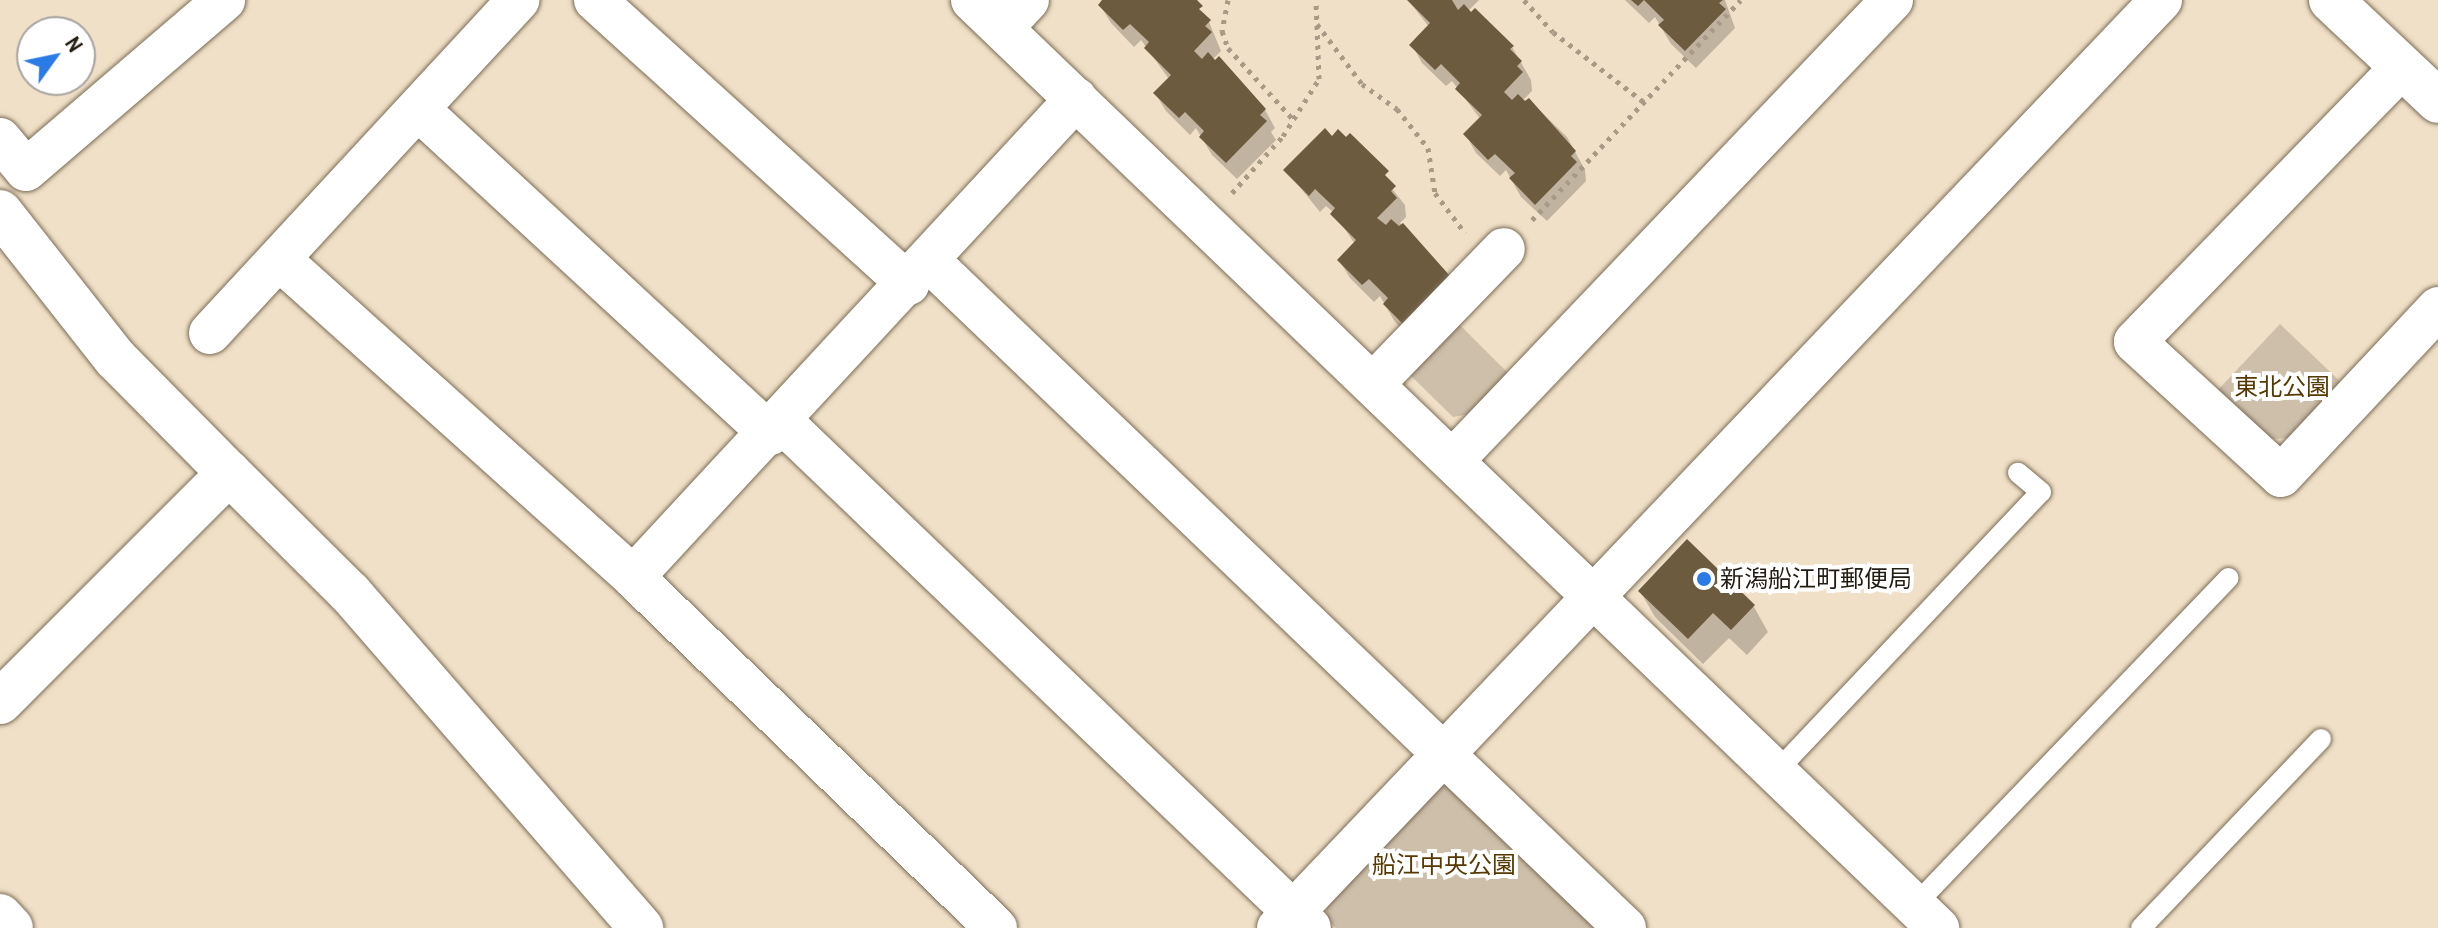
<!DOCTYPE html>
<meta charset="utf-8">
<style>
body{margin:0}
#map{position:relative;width:2438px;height:928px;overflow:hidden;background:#f0e0c7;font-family:"Archivo Narrow","Noto Sans JP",sans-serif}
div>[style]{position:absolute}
.green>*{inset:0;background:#cebfaa}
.shadow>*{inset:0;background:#0003}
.building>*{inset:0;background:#6d5b3f}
.path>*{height:5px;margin-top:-2.5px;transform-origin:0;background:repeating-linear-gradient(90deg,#a79b87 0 4px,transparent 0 10px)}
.roads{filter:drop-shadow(0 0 2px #7b6c57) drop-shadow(0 0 2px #7b6c57)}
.service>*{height:20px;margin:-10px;padding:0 10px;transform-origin:10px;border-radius:10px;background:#fff}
.minor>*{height:42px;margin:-21px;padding:0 21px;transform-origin:21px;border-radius:21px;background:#fff}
.tertiary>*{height:44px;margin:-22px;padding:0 22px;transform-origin:22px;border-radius:22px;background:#fff}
.dots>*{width:22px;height:22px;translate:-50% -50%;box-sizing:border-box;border:4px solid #fff;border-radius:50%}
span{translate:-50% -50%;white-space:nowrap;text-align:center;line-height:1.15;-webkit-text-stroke:8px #fff;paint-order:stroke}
.park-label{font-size:24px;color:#563900}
.poi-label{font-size:24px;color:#221c13}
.left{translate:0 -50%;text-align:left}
.north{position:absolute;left:16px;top:16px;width:80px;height:80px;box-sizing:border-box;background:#fff;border:2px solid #a7a4a1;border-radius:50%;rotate:57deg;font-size:22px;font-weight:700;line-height:32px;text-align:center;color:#221c13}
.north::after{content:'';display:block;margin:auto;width:28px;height:36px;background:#2b7be6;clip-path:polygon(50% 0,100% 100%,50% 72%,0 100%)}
</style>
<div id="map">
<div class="green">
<div style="clip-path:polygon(1456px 321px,1509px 374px,1470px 414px,1453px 417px,1406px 371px)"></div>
<div style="clip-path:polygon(2280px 324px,2345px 386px,2293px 438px,2265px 439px,2216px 392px)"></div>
<div style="clip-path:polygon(1453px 786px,1601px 928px,1336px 928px,1327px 920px,1327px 897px,1431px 787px)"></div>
</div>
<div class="shadow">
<div style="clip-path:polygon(1105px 0,1190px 0,1209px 22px,1221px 51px,1212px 60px,1265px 110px,1275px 128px,1271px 132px,1276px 140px,1237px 179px,1212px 155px,1196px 128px,1190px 135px,1166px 111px,1155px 93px,1169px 79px,1141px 40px,1134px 47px,1111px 23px,1100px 5px)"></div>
<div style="clip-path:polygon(1408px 0,1479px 0,1468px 11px,1512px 47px,1531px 80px,1532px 91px,1522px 101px,1529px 100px,1567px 137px,1585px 170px,1586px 181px,1547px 221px,1521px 197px,1506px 170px,1500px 176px,1476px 153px,1466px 135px,1481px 120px,1452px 81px,1446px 86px,1422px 63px,1412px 45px,1429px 27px)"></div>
<div style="clip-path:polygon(1625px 0,1725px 0,1735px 28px,1696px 68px,1671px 44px,1655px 17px,1649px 23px)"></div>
<div style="clip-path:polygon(1350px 136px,1405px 205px,1406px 217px,1400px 223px,1448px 277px,1420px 347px,1395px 322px,1380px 296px,1374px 302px,1350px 278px,1339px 260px,1355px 244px,1333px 212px,1326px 206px,1320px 212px,1286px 170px,1332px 139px)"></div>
<div style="clip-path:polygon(1640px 591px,1754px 607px,1768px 632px,1747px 655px,1729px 638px,1703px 664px,1655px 617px)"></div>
</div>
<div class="building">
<div style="clip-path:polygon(1102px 0,1197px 0,1203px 6px,1199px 9px,1211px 20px,1205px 26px,1212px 32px,1194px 51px,1202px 59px,1208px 52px,1215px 60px,1219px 56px,1266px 109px,1260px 115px,1267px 121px,1226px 163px,1199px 137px,1204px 131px,1185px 112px,1179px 118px,1153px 93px,1171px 75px,1144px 48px,1149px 42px,1130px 24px,1123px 30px,1098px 5px)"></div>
<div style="clip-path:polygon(1407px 0,1452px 0,1458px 10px,1464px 4px,1471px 12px,1475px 8px,1514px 46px,1510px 49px,1522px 61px,1517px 66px,1523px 72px,1504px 92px,1512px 100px,1518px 94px,1525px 101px,1529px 98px,1576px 151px,1571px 156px,1577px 162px,1535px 205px,1509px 178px,1515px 173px,1495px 154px,1488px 160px,1463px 134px,1482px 115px,1455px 89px,1460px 83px,1441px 64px,1435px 70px,1409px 45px,1430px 23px)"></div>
<div style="clip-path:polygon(1631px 0,1723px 0,1719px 3px,1726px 9px,1685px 51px,1658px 25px,1664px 20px,1644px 0,1638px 6px)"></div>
<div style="clip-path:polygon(1325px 128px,1332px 136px,1338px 129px,1346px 137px,1350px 133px,1389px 171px,1385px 175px,1396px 186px,1391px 191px,1397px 198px,1377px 218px,1386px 225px,1391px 219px,1399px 226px,1403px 223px,1450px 276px,1409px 330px,1383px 304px,1388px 298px,1369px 279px,1362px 285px,1337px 260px,1356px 240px,1330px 214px,1335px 208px,1315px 189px,1309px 196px,1283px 170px)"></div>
<div style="clip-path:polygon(1687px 539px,1755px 605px,1731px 630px,1713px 613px,1688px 639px,1638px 591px)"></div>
</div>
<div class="path">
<div style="left:1228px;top:0;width:32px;rotate:101deg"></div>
<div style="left:1222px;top:31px;width:18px;rotate:71deg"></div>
<div style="left:1228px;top:48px;width:95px;rotate:47.6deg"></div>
<div style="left:1524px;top:0;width:43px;rotate:47.8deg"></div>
<div style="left:1553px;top:32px;width:115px;rotate:37.6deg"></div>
<div style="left:1317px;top:24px;width:75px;rotate:53.1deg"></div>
<div style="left:1362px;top:84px;width:43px;rotate:35.5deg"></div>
<div style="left:1397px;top:109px;width:50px;rotate:51.5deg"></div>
<div style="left:1428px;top:148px;width:46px;rotate:81.2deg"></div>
<div style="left:1435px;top:193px;width:50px;rotate:53.1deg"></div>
<div style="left:1232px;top:193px;width:76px;rotate:-48.2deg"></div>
<div style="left:1283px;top:136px;width:67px;rotate:-57.7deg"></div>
<div style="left:1319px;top:79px;width:79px;rotate:-92.2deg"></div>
<div style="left:1532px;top:220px;width:303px;rotate:-46.5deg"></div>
</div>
<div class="roads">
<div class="service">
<div style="left:1777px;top:771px;width:384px;rotate:-46.6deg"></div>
<div style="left:2041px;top:492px;width:30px;rotate:-140deg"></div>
<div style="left:1915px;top:905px;width:453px;rotate:-46.2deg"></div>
<div style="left:2141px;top:928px;width:261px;rotate:-46.4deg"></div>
</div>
<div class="minor">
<div style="left:595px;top:0;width:423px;rotate:42.2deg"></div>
<div style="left:972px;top:0;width:1340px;rotate:43.85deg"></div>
<div style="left:1002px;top:28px;width:38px;rotate:-47deg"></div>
<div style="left:2402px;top:67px;width:383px;rotate:134.2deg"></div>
<div style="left:2135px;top:342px;width:198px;rotate:42.5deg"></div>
<div style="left:2281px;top:476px;width:230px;rotate:-46.9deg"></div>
<div style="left:419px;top:110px;width:478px;rotate:42.7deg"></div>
<div style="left:0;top:139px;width:40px;rotate:50deg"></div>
<div style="left:26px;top:170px;width:261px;rotate:-40.6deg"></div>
<div style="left:279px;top:259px;width:476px;rotate:41.9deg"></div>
<div style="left:633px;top:577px;width:505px;rotate:44.04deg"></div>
<div style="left:929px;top:261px;width:964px;rotate:43.78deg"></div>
<div style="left:210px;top:333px;width:454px;rotate:-47.2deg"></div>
<div style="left:1375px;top:382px;width:185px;rotate:-45.9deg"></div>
<div style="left:782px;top:422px;width:731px;rotate:43.78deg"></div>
<div style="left:1455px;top:458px;width:633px;rotate:-46.34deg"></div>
<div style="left:633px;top:577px;width:652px;rotate:-47.18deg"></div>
<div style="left:1278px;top:928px;width:1281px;rotate:-46.42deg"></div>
</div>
<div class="tertiary">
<div style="left:2331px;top:0;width:147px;rotate:43.3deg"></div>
<div style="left:0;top:212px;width:186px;rotate:51.8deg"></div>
<div style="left:115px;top:358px;width:162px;rotate:45.3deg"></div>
<div style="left:229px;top:473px;width:324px;rotate:135deg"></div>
<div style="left:229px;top:473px;width:170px;rotate:44.8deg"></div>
<div style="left:350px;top:593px;width:444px;rotate:49deg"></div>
<div style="left:0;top:916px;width:16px;rotate:47deg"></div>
</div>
</div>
<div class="dots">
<div style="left:1704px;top:579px;background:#2b7be6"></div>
</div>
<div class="park-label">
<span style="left:2282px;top:387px">東北公園</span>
<span style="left:1444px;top:865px">船江中央公園</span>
</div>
<div class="poi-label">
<span class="left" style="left:1720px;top:579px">新潟船江町郵便局</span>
</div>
<div class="north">N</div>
</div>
